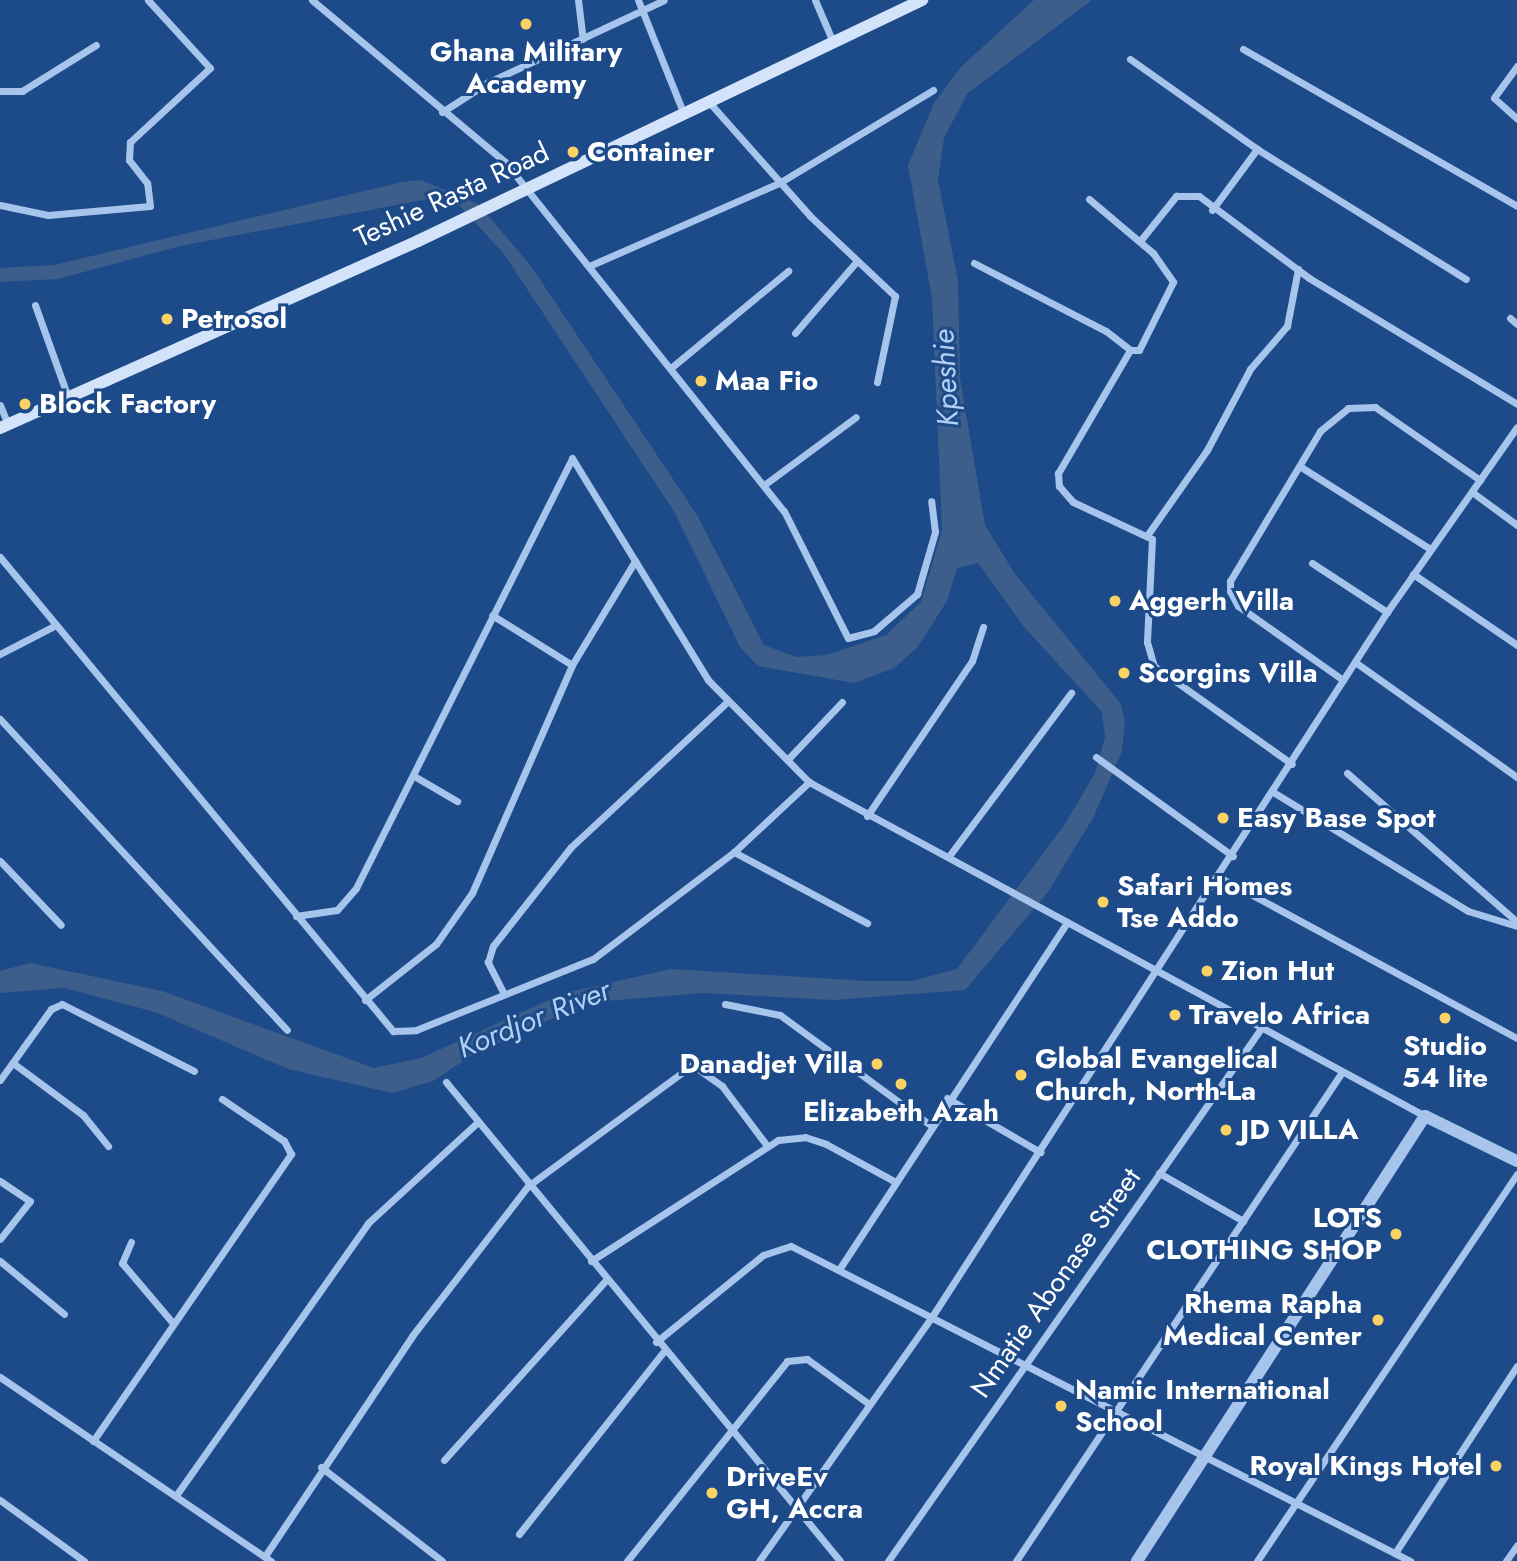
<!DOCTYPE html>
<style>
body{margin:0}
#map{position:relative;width:1517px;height:1561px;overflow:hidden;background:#1d4a89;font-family:Jost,sans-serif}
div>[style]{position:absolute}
.water>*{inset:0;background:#3d5e8b}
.minor>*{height:7px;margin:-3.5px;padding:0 3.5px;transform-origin:3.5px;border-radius:3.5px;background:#a7c5ec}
.tertiary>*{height:12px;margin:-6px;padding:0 6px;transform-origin:6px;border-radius:6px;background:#a7c5ec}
.secondary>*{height:12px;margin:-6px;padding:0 6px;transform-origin:6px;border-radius:6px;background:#d3e3f9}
.dots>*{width:19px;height:19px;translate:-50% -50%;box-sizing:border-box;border:4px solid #1d4a89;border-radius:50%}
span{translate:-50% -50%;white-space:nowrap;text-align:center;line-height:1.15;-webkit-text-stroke:6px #1d4a89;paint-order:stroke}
.poi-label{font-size:28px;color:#fff;font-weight:700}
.left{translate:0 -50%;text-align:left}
.right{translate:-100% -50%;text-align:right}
.street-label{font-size:28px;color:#fff}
.water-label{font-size:30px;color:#b3cff3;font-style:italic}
</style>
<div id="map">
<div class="water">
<div style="clip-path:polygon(1034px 0,1092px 0,967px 94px,944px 138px,938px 180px,958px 281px,960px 378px,985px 525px,1015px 574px,1121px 704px,1125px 722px,1122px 751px,1093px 818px,1048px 892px,965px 990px,834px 1000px,702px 993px,606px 1001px,569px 1011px,474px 1054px,433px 1081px,392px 1093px,288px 1069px,155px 1012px,64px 988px,0 993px,0 971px,30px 963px,162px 991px,374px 1068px,421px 1058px,565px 993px,671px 969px,866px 981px,912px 981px,957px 969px,1065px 824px,1095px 773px,1105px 737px,1102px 712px,1025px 628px,978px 563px,957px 568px,947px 601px,917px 648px,894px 668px,854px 683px,758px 666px,740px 647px,675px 513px,504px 254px,461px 207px,439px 197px,180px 246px,58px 279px,0 282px,0 268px,54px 265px,402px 182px,421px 180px,478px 204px,531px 266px,697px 515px,764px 645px,796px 657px,827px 655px,886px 635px,921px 602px,942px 530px,932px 298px,908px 165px,934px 103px,961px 67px)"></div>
</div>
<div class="minor">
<div style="left:312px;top:0;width:252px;rotate:40deg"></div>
<div style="left:505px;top:162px;width:447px;rotate:51.4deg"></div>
<div style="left:784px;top:511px;width:142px;rotate:63.3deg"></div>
<div style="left:848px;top:638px;width:27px;rotate:-15deg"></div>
<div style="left:874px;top:631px;width:57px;rotate:-40.7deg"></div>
<div style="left:917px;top:594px;width:65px;rotate:-73.8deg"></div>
<div style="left:935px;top:532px;width:31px;rotate:-97deg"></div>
<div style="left:578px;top:0;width:39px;rotate:83deg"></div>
<div style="left:638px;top:0;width:121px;rotate:68.1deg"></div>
<div style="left:815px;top:0;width:46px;rotate:66.8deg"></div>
<div style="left:1243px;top:49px;width:316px;rotate:29.8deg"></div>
<div style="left:1130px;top:59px;width:156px;rotate:35.3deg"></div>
<div style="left:1517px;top:66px;width:39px;rotate:126deg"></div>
<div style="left:1494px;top:98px;width:31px;rotate:42deg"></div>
<div style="left:0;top:91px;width:22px"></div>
<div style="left:22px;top:91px;width:87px;rotate:-31.9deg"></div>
<div style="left:708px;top:101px;width:154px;rotate:48.4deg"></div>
<div style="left:810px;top:216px;width:117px;rotate:43.3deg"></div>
<div style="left:895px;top:296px;width:88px;rotate:101.8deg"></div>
<div style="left:442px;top:112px;width:54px;rotate:-32.8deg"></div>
<div style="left:487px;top:83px;width:195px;rotate:-25.1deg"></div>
<div style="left:1089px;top:199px;width:84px;rotate:40.2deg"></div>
<div style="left:1153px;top:253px;width:35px;rotate:55deg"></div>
<div style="left:1173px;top:282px;width:76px;rotate:116.6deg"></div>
<div style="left:1139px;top:350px;width:9px;rotate:180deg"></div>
<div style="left:0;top:205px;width:49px;rotate:11.8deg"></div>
<div style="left:48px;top:215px;width:102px;rotate:-5deg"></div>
<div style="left:150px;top:206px;width:23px;rotate:-97deg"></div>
<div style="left:147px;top:183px;width:29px;rotate:-128deg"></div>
<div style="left:129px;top:160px;width:18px;rotate:-87deg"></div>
<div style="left:130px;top:142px;width:109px;rotate:-42.8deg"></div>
<div style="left:210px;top:68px;width:92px;rotate:-132.4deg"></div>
<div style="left:1212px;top:210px;width:76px;rotate:-53.6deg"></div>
<div style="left:1257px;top:149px;width:246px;rotate:31.9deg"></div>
<div style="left:1140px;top:241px;width:58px;rotate:-51.3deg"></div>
<div style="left:1176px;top:196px;width:23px"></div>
<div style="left:1199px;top:196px;width:137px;rotate:36.7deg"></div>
<div style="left:1309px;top:278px;width:243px;rotate:31.2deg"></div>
<div style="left:974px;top:263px;width:148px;rotate:27.3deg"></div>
<div style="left:1106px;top:331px;width:31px;rotate:38deg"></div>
<div style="left:1130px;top:350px;width:143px;rotate:120.3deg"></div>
<div style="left:1058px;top:473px;width:13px;rotate:86deg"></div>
<div style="left:1059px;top:486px;width:21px;rotate:49deg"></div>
<div style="left:1073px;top:502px;width:87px;rotate:25.1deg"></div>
<div style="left:1152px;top:539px;width:103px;rotate:92.8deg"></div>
<div style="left:1147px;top:642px;width:25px;rotate:74deg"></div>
<div style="left:1154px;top:666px;width:169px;rotate:35.4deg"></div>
<div style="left:589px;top:266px;width:207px;rotate:-23.6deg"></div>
<div style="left:779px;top:183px;width:180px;rotate:-31.1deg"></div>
<div style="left:35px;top:305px;width:98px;rotate:70.3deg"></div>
<div style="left:1510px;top:318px;width:9px;rotate:41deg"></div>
<div style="left:795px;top:333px;width:94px;rotate:-49.3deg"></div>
<div style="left:672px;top:367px;width:151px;rotate:-39.6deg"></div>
<div style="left:0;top:405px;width:22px;rotate:68deg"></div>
<div style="left:572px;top:458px;width:260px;rotate:58.5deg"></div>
<div style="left:708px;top:680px;width:144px;rotate:45.3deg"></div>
<div style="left:809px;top:782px;width:701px;rotate:28.47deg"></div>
<div style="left:1301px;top:467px;width:153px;rotate:32.4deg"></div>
<div style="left:764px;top:485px;width:114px;rotate:-36.5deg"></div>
<div style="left:1472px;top:492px;width:56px;rotate:36.3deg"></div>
<div style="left:1148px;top:534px;width:103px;rotate:-54.9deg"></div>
<div style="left:1207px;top:450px;width:92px;rotate:-62deg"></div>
<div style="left:1250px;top:369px;width:57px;rotate:-49.3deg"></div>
<div style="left:1287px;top:326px;width:58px;rotate:-79.1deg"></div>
<div style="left:0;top:557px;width:616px;rotate:50.34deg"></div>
<div style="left:393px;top:1031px;width:23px;rotate:-2deg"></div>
<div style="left:416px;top:1030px;width:191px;rotate:-21.9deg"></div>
<div style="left:593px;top:959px;width:177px;rotate:-37.2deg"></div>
<div style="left:734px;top:852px;width:103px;rotate:-43deg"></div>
<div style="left:1312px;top:563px;width:90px;rotate:33.2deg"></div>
<div style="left:1413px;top:574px;width:126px;rotate:34.3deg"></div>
<div style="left:0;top:654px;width:59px;rotate:-27.4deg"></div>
<div style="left:1355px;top:662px;width:199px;rotate:35.4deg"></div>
<div style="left:572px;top:665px;width:122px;rotate:-58.8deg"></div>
<div style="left:1343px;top:680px;width:128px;rotate:-144.8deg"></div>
<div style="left:1238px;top:606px;width:17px;rotate:-118deg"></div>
<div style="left:1230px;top:591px;width:10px;rotate:-90deg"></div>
<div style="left:1230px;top:581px;width:175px;rotate:-59deg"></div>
<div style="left:1320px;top:431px;width:36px;rotate:-39deg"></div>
<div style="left:1348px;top:408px;width:27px;rotate:-2deg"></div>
<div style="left:1375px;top:407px;width:128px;rotate:34.8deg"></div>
<div style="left:0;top:719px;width:423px;rotate:47.3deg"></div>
<div style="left:1096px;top:757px;width:169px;rotate:35.9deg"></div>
<div style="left:789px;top:758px;width:77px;rotate:-46.6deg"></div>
<div style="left:1347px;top:773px;width:226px;rotate:41.2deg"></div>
<div style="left:414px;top:776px;width:50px;rotate:30.2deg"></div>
<div style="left:1273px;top:792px;width:228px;rotate:31.4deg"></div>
<div style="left:1468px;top:911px;width:51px;rotate:17deg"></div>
<div style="left:867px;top:816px;width:187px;rotate:-55.9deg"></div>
<div style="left:972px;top:661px;width:36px;rotate:-72deg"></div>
<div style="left:734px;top:852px;width:151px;rotate:28.1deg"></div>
<div style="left:949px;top:856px;width:204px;rotate:-53.2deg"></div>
<div style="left:0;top:861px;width:88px;rotate:46.4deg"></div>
<div style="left:1219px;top:877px;width:339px;rotate:28.4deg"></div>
<div style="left:296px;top:916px;width:41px;rotate:-8.3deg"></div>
<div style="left:337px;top:910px;width:29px;rotate:-49deg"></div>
<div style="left:356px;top:888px;width:481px;rotate:-63.3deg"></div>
<div style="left:504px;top:994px;width:36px;rotate:-117deg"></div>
<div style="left:488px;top:962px;width:17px;rotate:-73deg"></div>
<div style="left:493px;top:946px;width:126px;rotate:-51.8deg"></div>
<div style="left:571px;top:847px;width:212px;rotate:-42.9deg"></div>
<div style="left:365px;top:1000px;width:90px;rotate:-38.3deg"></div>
<div style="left:436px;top:944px;width:62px;rotate:-54.8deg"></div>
<div style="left:472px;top:893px;width:249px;rotate:-66.3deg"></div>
<div style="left:572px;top:665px;width:94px;rotate:-148deg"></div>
<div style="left:725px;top:1004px;width:56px;rotate:11.3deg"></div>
<div style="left:780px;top:1015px;width:185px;rotate:36.2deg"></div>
<div style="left:13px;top:1063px;width:87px;rotate:36.6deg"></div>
<div style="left:83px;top:1115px;width:40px;rotate:51deg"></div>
<div style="left:0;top:1080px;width:87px;rotate:-54.3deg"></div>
<div style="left:51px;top:1009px;width:12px;rotate:-24deg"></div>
<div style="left:62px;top:1004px;width:148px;rotate:26.9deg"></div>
<div style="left:446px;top:1082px;width:620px;rotate:50.56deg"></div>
<div style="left:947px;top:1098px;width:108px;rotate:30.1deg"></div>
<div style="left:1159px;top:1173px;width:97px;rotate:29.7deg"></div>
<div style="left:0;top:1181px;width:36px;rotate:34deg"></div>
<div style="left:30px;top:1201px;width:48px;rotate:128.3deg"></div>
<div style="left:131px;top:1242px;width:23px;rotate:113deg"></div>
<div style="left:122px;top:1263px;width:77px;rotate:49.7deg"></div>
<div style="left:0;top:1261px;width:83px;rotate:39.6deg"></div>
<div style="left:591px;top:1261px;width:223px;rotate:-32.9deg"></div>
<div style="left:778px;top:1140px;width:27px;rotate:-6deg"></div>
<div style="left:805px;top:1137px;width:22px;rotate:18deg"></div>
<div style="left:826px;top:1144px;width:77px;rotate:28.6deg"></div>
<div style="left:840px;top:1268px;width:414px;rotate:-56.7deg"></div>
<div style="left:656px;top:1342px;width:138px;rotate:-39.1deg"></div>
<div style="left:763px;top:1255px;width:29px;rotate:-18deg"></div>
<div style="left:791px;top:1246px;width:695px;rotate:26.97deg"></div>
<div style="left:0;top:1377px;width:328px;rotate:34.2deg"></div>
<div style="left:93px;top:1441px;width:349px;rotate:-55.4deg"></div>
<div style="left:291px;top:1154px;width:15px;rotate:-118deg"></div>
<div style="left:284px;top:1141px;width:75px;rotate:-145.9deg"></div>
<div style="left:444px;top:1460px;width:242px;rotate:-48deg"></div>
<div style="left:321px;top:1467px;width:153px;rotate:37.8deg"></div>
<div style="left:177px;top:1494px;width:332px;rotate:-54.8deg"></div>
<div style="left:368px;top:1223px;width:149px;rotate:-42.6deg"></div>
<div style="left:0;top:1500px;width:104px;rotate:36deg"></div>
<div style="left:519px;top:1534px;width:232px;rotate:-51.6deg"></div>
<div style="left:1395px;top:1553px;width:223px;rotate:-56.9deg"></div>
<div style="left:265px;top:1556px;width:265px;rotate:-56.2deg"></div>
<div style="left:412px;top:1336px;width:190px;rotate:-52.3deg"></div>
<div style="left:528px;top:1186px;width:204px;rotate:-36.4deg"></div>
<div style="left:692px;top:1065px;width:37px;rotate:35deg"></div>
<div style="left:722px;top:1086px;width:71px;rotate:53deg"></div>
<div style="left:627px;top:1561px;width:256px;rotate:-51.3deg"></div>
<div style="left:787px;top:1361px;width:20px;rotate:-6deg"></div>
<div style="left:807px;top:1359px;width:77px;rotate:36deg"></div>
<div style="left:759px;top:1561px;width:301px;rotate:-54.7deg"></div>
<div style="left:933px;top:1315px;width:837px;rotate:-57.15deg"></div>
<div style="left:1387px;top:612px;width:226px;rotate:-54.9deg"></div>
<div style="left:888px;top:1561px;width:648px;rotate:-54.99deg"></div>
<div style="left:1016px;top:1561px;width:588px;rotate:-56.31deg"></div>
<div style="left:1257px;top:1561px;width:466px;rotate:-56.1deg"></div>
<div style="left:1506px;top:1561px;width:19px;rotate:-55deg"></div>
</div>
<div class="tertiary">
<div style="left:1137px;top:1561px;width:530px;rotate:-57.09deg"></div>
<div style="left:1425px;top:1116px;width:102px;rotate:26.1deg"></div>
</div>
<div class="secondary">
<div style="left:0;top:428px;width:458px;rotate:-24.1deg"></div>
<div style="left:418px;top:241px;width:559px;rotate:-25.56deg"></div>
</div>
<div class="dots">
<div style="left:526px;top:24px;background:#fbd365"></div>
<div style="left:573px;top:152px;background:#fbd365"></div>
<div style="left:167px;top:319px;background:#fbd365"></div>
<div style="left:701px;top:381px;background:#fbd365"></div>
<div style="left:25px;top:404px;background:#fbd365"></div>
<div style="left:1115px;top:601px;background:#fbd365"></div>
<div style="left:1124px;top:673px;background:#fbd365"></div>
<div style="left:1223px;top:818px;background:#fbd365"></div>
<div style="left:1103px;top:902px;background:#fbd365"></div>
<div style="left:1207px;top:971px;background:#fbd365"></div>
<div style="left:1175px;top:1015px;background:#fbd365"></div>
<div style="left:1445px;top:1018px;background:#fbd365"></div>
<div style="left:877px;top:1064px;background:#fbd365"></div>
<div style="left:1021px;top:1075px;background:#fbd365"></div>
<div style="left:901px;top:1084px;background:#fbd365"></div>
<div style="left:1226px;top:1130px;background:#fbd365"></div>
<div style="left:1396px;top:1234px;background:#fbd365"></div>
<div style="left:1378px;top:1320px;background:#fbd365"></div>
<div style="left:1061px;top:1406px;background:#fbd365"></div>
<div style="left:1496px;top:1466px;background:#fbd365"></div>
<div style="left:712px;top:1493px;background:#fbd365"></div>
</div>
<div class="poi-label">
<span style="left:526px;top:68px">Ghana Military<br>Academy</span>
<span class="left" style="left:587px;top:152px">Container</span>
<span class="left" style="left:181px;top:319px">Petrosol</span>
<span class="left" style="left:715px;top:381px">Maa Fio</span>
<span class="left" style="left:39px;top:404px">Block Factory</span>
<span class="left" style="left:1129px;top:601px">Aggerh Villa</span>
<span class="left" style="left:1138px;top:673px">Scorgins Villa</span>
<span class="left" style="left:1237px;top:818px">Easy Base Spot</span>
<span class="left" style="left:1117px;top:902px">Safari Homes<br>Tse Addo</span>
<span class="left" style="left:1221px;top:971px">Zion Hut</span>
<span class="left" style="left:1189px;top:1015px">Travelo Africa</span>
<span style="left:1445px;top:1062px">Studio<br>54 lite</span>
<span class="left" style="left:1035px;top:1075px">Global Evangelical<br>Church, North-La</span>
<span class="right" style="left:863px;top:1064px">Danadjet Villa</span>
<span style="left:901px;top:1112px">Elizabeth Azah</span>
<span class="left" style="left:1240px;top:1130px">JD VILLA</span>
<span class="right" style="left:1382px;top:1234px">LOTS<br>CLOTHING SHOP</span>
<span class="right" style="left:1362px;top:1320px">Rhema Rapha<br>Medical Center</span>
<span class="left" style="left:1075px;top:1406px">Namic International<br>School</span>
<span class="right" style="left:1482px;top:1466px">Royal Kings Hotel</span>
<span class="left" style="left:726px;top:1493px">DriveEv<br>GH, Accra</span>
</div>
<div class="street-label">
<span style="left:452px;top:195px;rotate:-25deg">Teshie Rasta Road</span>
<span style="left:1056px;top:1283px;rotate:-55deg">Nmatie Abonase Street</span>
</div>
<div class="water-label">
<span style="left:946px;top:378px;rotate:-93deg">Kpeshie</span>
<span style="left:534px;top:1019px;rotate:-22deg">Kordjor River</span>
</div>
</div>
